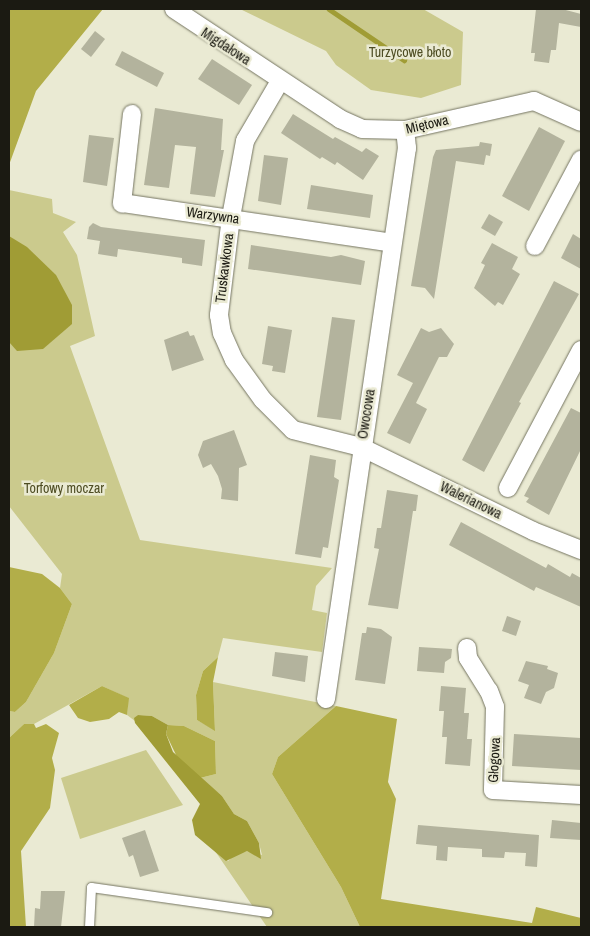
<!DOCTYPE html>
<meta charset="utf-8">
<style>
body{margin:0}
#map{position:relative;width:590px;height:936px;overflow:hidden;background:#eaead3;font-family:"Archivo Narrow",sans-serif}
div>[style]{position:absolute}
.green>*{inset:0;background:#cbca8d}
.forest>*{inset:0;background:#b2ae49}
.water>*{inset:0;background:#a09c35}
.stream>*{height:4.5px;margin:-2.25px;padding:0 2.25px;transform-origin:2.25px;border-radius:2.25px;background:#a09c35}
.building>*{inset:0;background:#b3b39d}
.roads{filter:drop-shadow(0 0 1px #757561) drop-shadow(0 0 1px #757561)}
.service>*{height:9px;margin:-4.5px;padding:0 4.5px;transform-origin:4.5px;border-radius:4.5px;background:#fff}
.minor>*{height:18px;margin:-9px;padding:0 9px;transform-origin:9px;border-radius:9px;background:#fff}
span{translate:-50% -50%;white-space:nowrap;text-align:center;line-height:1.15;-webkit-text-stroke:5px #eaead3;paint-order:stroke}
.street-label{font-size:14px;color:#1b1a12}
.park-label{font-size:14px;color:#4d4c22}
.frame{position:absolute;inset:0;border:10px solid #1b1a12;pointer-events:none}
</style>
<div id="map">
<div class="green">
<div style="clip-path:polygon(240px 9px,423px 9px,463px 32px,461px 85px,421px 98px,371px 90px,336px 65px,326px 51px)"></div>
<div style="clip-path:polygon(9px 190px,52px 199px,53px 213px,76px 222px,63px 232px,77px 255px,95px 336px,70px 346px,140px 540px,332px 568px,316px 586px,312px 610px,327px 613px,322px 652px,223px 638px,218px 657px,203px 671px,196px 695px,197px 720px,215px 730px,213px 682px,336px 706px,278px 757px,272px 774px,341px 887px,360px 927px,267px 927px,215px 851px,228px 861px,235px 854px,247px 851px,262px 855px,259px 843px,247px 821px,234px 814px,222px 796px,200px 778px,216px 774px,215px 741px,184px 726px,168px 725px,152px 716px,138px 715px,135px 721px,127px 715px,128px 698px,102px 686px,34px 724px,24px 724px,9px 738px,9px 711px,15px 712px,26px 702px,54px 653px,72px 604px,60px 588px,62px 574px,9px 506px)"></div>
<div style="clip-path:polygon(146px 750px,183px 805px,80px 839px,61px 778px)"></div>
</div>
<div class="forest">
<div style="clip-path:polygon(9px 9px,103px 9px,36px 91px,9px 165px)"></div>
<div style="clip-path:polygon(9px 567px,42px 574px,60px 588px,72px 604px,54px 653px,26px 702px,15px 712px,9px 711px)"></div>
<div style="clip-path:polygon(218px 657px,213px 682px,215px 731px,197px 720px,196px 695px,203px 671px)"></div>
<div style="clip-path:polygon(102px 686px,129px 698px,127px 715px,119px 712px,109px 719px,90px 722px,78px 718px,69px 705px)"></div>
<div style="clip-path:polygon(336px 706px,397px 719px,388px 782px,396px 799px,381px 899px,532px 923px,536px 907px,581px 918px,581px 927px,360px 927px,341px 887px,272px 774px,278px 757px)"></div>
<div style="clip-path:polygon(24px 724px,34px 724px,36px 728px,46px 724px,59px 733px,52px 758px,55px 770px,50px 808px,21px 851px,26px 927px,9px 927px,9px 738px)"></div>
<div style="clip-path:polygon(168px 725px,184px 726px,215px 741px,216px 774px,200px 778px,177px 757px,166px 734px)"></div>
</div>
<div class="water">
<div style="clip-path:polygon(9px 236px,27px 247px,56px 275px,72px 305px,72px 324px,43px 349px,17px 351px,9px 342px)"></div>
<div style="clip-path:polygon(138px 715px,152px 716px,168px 725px,166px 734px,173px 752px,222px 796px,234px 814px,247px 821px,259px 843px,261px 859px,247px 851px,226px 861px,195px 835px,192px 820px,200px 804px,135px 723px,134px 718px)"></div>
</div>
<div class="stream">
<div style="left:329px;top:9px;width:91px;rotate:34.2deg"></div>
</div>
<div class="building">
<div style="clip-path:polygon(536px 9px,562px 9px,581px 14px,581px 27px,559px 23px,556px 50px,551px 50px,549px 63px,534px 61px,535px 53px,531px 53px)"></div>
<div style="clip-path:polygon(95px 31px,105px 39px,91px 57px,81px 49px)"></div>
<div style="clip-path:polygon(122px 51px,164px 73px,157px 87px,115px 65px)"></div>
<div style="clip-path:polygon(212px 59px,252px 85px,239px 105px,198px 79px)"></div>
<div style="clip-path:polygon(155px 108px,223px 119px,221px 150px,224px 150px,215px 197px,190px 194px,196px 147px,175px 145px,169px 188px,144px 185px)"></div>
<div style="clip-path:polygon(293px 114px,333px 139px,335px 137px,362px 152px,366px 148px,379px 156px,363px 180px,337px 162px,335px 165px,322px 157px,320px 159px,281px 133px)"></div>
<div style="clip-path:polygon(539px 127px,565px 141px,529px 211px,502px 196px)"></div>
<div style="clip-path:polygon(89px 135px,114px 138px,107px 186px,83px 182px)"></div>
<div style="clip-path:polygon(480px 142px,492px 144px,490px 156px,486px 155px,484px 165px,456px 161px,434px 299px,425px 288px,411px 286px,433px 157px,436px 150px,479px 146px)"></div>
<div style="clip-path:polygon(264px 155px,288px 158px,281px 205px,258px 201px)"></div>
<div style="clip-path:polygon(311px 185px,373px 195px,370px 218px,307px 209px)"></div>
<div style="clip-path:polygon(489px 214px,503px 222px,495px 236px,481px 228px)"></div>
<div style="clip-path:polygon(93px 223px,101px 227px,205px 240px,202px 266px,182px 263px,182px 258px,118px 249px,117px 257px,98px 254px,100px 241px,87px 239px,89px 227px)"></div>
<div style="clip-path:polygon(573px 234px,581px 239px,581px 269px,561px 258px)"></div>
<div style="clip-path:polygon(492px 243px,518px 257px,512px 269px,520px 274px,503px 305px,498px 302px,495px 306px,474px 288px,485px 265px,481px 263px)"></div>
<div style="clip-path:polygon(251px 245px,331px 257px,341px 255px,365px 261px,361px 285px,248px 269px)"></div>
<div style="clip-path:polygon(554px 281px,579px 294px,519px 402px,521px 403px,484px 472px,462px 460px)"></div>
<div style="clip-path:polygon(332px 317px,355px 320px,341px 420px,317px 417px)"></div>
<div style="clip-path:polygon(268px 326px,292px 330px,285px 373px,272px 371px,273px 366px,262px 364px)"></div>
<div style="clip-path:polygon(421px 328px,429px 332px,441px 328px,454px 344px,447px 357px,439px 357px,416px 403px,427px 409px,410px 444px,387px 433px,413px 383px,397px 375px)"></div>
<div style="clip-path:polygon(188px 331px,190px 336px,194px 335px,204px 360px,172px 371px,164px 340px)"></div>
<div style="clip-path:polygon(571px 408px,581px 413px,581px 449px,549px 515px,526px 502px,529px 498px,524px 496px)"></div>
<div style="clip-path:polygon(234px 430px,247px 465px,239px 468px,238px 501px,221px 499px,222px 489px,218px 476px,211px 464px,203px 468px,198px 455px,203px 441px)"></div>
<div style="clip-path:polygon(310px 455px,336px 460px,334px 477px,339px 480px,328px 548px,323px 547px,321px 558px,295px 554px)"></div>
<div style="clip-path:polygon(387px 490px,418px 495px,416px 511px,413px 511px,398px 609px,368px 605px,379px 549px,374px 548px,377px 528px,381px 528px)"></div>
<div style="clip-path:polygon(461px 522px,546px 568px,548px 564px,570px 577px,572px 573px,581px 578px,581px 607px,536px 587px,534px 591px,449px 545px)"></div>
<div style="clip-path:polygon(507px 616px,521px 621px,516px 636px,502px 631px)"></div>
<div style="clip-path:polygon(367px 627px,381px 629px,392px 637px,385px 684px,355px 680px,362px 633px,366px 633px)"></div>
<div style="clip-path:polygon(419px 647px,452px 649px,451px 658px,445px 662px,444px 673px,417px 671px)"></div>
<div style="clip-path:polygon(275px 652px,308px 656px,305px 682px,272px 676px)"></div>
<div style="clip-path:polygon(526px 661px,548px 666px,547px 669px,558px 673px,554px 688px,546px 692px,541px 704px,524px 698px,529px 685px,518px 681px)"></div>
<div style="clip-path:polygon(441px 686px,466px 688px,464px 713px,469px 713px,467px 739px,472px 739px,470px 766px,445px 764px,447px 737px,442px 737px,444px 711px,439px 711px)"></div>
<div style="clip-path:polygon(514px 734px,581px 738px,581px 770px,512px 766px)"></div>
<div style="clip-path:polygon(552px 820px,581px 823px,581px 840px,550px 838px)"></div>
<div style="clip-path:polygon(418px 825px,539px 835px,537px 867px,525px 866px,526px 853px,505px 852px,504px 858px,482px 857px,482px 849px,448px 847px,447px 861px,436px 860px,437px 846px,416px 844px)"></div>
<div style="clip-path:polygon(145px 830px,159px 871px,140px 877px,133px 855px,129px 857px,122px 838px)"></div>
<div style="clip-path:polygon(41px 891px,65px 891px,61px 927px,34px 927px,35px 908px,40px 909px)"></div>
</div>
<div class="roads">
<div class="service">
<div style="left:89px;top:927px;width:40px;rotate:-87.1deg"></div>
<div style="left:91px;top:887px;width:178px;rotate:8.1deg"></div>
</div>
<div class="minor">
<div style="left:174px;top:9px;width:199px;rotate:33.5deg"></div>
<div style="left:340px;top:119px;width:24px;rotate:24deg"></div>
<div style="left:362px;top:129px;width:43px;rotate:1.3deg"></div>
<div style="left:405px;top:130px;width:132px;rotate:-12.7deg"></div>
<div style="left:534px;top:101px;width:51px;rotate:24.1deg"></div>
<div style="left:280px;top:81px;width:69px;rotate:120.3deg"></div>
<div style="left:245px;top:141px;width:77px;rotate:100.4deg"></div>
<div style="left:231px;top:217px;width:99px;rotate:97deg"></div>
<div style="left:219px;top:315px;width:18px;rotate:81deg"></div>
<div style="left:222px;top:333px;width:30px;rotate:66deg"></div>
<div style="left:234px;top:360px;width:49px;rotate:54.1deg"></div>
<div style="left:263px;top:400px;width:42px;rotate:45deg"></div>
<div style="left:293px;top:430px;width:70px;rotate:14deg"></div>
<div style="left:361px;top:447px;width:191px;rotate:26deg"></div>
<div style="left:533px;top:531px;width:52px;rotate:21.6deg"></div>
<div style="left:132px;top:114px;width:90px;rotate:96.4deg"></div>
<div style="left:122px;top:203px;width:273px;rotate:8.4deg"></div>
<div style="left:535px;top:246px;width:98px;rotate:-61.9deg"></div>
<div style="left:508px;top:488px;width:156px;rotate:-62.1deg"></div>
<div style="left:467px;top:648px;width:10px;rotate:84deg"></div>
<div style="left:468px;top:658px;width:39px;rotate:58deg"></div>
<div style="left:489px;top:691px;width:17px;rotate:69deg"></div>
<div style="left:495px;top:707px;width:83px;rotate:91.4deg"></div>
<div style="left:493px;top:790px;width:88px;rotate:3.3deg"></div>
<div style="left:326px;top:699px;width:557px;rotate:-81.64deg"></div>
<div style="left:407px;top:148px;width:18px;rotate:-96deg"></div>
</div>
</div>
<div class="street-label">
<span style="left:226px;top:46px;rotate:33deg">Migdałowa</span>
<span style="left:427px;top:124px;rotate:-13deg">Miętowa</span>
<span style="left:213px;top:215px;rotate:8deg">Warzywna</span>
<span style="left:224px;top:268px;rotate:-83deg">Truskawkowa</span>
<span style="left:366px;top:414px;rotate:-81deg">Owocowa</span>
<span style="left:471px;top:500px;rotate:26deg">Walerianowa</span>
<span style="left:494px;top:760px;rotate:-87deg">Głogowa</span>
</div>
<div class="park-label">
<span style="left:410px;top:52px">Turzycowe błoto</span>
<span style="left:64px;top:488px">Torfowy moczar</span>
</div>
<div class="frame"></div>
</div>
